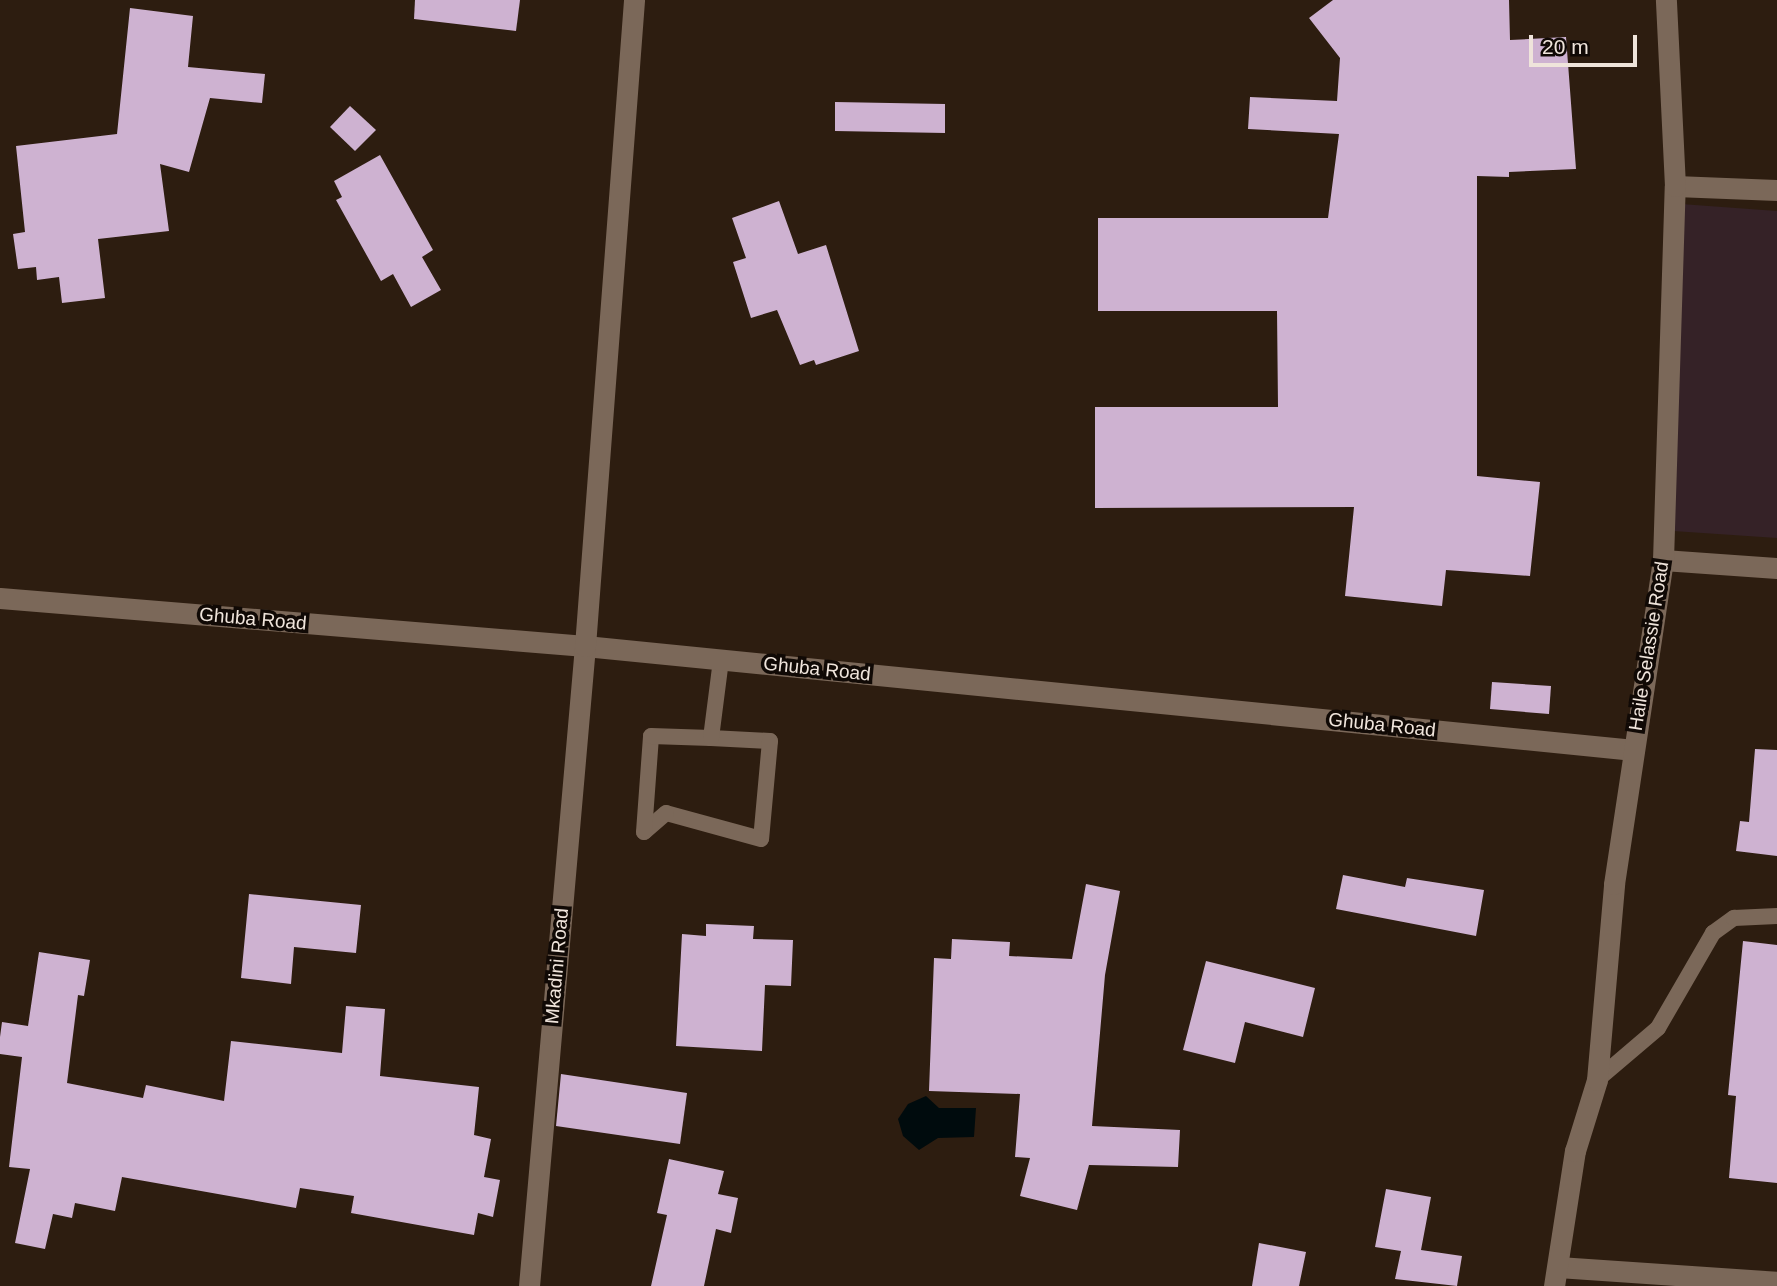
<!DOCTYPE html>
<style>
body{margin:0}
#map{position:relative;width:1777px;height:1286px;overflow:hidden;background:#2d1d10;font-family:Arial,sans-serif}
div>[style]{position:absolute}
.commercial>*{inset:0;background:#352227}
.water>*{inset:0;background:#000b0d}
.building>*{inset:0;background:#ceb2d1}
.service>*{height:16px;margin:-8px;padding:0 8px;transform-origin:8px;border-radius:8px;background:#7b6859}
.minor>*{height:21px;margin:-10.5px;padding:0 10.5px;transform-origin:10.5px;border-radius:10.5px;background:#7b6859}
.tertiary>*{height:21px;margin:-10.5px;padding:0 10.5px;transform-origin:10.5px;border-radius:10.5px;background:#7b6859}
span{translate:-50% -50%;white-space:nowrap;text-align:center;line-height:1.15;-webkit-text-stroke:7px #100905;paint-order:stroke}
.street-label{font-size:19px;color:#efe4db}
.scale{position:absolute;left:1529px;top:35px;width:108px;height:32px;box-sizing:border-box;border:4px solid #efe4db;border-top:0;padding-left:9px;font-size:21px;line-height:24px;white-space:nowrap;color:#efe4db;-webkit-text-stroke:5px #100905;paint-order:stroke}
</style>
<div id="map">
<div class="commercial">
<div style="clip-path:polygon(1681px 204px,1777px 211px,1777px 538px,1673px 531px)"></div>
</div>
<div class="water">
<div style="clip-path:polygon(926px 1096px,939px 1108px,976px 1108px,974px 1137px,938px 1138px,919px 1150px,903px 1136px,898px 1119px,908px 1104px)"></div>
</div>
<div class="building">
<div style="clip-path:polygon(415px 0,520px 0,516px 31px,414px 19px)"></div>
<div style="clip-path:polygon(1333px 0,1509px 0,1510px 40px,1566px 37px,1576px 169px,1509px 172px,1509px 177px,1477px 176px,1477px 476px,1540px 482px,1530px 576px,1446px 570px,1442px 606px,1345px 596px,1354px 507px,1095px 508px,1095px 407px,1278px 407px,1277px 311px,1098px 311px,1098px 218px,1328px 218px,1339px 134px,1248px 129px,1250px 97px,1337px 101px,1340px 58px,1309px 18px)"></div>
<div style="clip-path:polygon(130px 8px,193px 16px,188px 67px,265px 74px,262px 103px,210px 98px,189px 172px,160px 164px,169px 231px,98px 239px,105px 298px,62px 303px,59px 277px,37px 280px,36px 267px,18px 269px,13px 234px,25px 232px,16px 146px,117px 134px)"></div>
<div style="clip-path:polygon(835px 102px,945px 104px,945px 133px,835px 131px)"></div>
<div style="clip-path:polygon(350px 106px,376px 130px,355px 151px,330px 127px)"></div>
<div style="clip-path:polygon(380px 155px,433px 250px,422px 257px,441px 290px,411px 307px,393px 274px,381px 281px,336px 200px,342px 197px,334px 181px)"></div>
<div style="clip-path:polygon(779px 201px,798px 254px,826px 245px,859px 351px,816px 365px,814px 360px,800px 365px,777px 310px,751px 318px,733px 262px,746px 258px,732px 218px)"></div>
<div style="clip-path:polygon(1492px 682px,1551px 686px,1549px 714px,1490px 709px)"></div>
<div style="clip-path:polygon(1755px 749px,1777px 750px,1777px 856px,1736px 851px,1740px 821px,1749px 822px)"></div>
<div style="clip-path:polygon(1343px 875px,1405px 887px,1407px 878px,1484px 890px,1476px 936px,1336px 909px)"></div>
<div style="clip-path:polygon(1086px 884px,1120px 891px,1105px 975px,1092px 1126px,1180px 1130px,1178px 1167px,1089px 1165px,1077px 1210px,1020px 1196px,1030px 1158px,1015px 1157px,1020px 1094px,929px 1091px,934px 958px,951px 959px,952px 939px,1010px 942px,1009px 956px,1072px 959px)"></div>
<div style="clip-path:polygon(249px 894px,361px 905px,356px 953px,294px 947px,291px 984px,241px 978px)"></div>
<div style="clip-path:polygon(706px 924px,754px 926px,753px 939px,793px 940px,791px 986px,765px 985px,762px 1051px,676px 1046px,682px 934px,706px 936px)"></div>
<div style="clip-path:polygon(1743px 941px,1777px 945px,1777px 1183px,1729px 1178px,1736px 1096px,1728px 1095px)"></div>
<div style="clip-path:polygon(39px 952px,90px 960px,84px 996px,78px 995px,67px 1083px,143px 1098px,146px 1085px,224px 1101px,231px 1041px,342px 1053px,346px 1006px,385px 1009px,380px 1076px,479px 1087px,474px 1135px,491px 1139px,484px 1177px,500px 1180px,493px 1217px,478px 1213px,474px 1235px,351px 1213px,354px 1196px,300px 1188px,296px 1208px,122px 1177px,115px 1211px,75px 1203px,72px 1218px,53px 1214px,45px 1249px,15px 1243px,30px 1169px,9px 1167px,22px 1057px,0 1054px,0 1037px,2px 1022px,28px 1026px)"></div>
<div style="clip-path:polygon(1206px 961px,1315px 988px,1303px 1037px,1245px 1022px,1235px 1063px,1183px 1050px)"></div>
<div style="clip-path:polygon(561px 1074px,687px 1093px,680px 1144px,556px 1126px)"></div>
<div style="clip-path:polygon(669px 1159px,724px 1171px,718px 1194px,738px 1198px,731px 1233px,716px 1229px,704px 1286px,651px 1286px,667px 1215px,657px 1213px)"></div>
<div style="clip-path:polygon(1386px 1189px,1431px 1197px,1421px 1250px,1462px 1256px,1457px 1286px,1395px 1279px,1401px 1251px,1375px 1247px)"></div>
<div style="clip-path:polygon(1259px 1243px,1306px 1252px,1299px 1286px,1252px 1286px)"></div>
</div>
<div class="service">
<div style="left:711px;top:738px;width:59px;rotate:2.9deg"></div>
<div style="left:770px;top:741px;width:98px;rotate:95.2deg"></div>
<div style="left:761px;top:839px;width:98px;rotate:-164.7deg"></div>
<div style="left:666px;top:813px;width:29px;rotate:139deg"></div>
<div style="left:644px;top:832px;width:96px;rotate:-85.8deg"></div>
<div style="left:651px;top:736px;width:60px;rotate:1.9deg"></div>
<div style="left:711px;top:738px;width:79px;rotate:-82.7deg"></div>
<div style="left:1597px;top:1080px;width:80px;rotate:-40.4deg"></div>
<div style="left:1658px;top:1028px;width:110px;rotate:-59.9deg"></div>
<div style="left:1713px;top:933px;width:26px;rotate:-36deg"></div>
<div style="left:1734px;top:918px;width:43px;rotate:-2.7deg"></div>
</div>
<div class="minor">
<div style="left:1675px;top:186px;width:102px;rotate:2.2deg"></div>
<div style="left:1663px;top:560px;width:114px;rotate:4deg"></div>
<div style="left:0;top:598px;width:587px;rotate:4.69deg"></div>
<div style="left:585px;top:646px;width:1054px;rotate:5.66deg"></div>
<div style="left:1558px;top:1267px;width:220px;rotate:3.9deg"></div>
<div style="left:529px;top:1286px;width:642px;rotate:-85deg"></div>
<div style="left:585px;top:646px;width:648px;rotate:-85.66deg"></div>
</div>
<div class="tertiary">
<div style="left:1554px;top:1286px;width:137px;rotate:-81.2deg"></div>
<div style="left:1575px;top:1151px;width:74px;rotate:-72.8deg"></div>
<div style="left:1597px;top:1080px;width:197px;rotate:-85deg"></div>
<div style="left:1614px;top:884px;width:328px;rotate:-81.4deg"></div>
<div style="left:1663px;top:560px;width:374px;rotate:-88.2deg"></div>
<div style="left:1675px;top:186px;width:186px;rotate:-92.8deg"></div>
</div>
<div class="street-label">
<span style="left:253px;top:619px;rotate:5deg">Ghuba Road</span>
<span style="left:1649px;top:646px;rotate:-81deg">Haile Selassie Road</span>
<span style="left:817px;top:669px;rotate:6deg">Ghuba Road</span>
<span style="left:1382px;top:725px;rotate:6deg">Ghuba Road</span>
<span style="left:557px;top:966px;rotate:-85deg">Mkadini Road</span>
</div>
<div class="scale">20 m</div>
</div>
